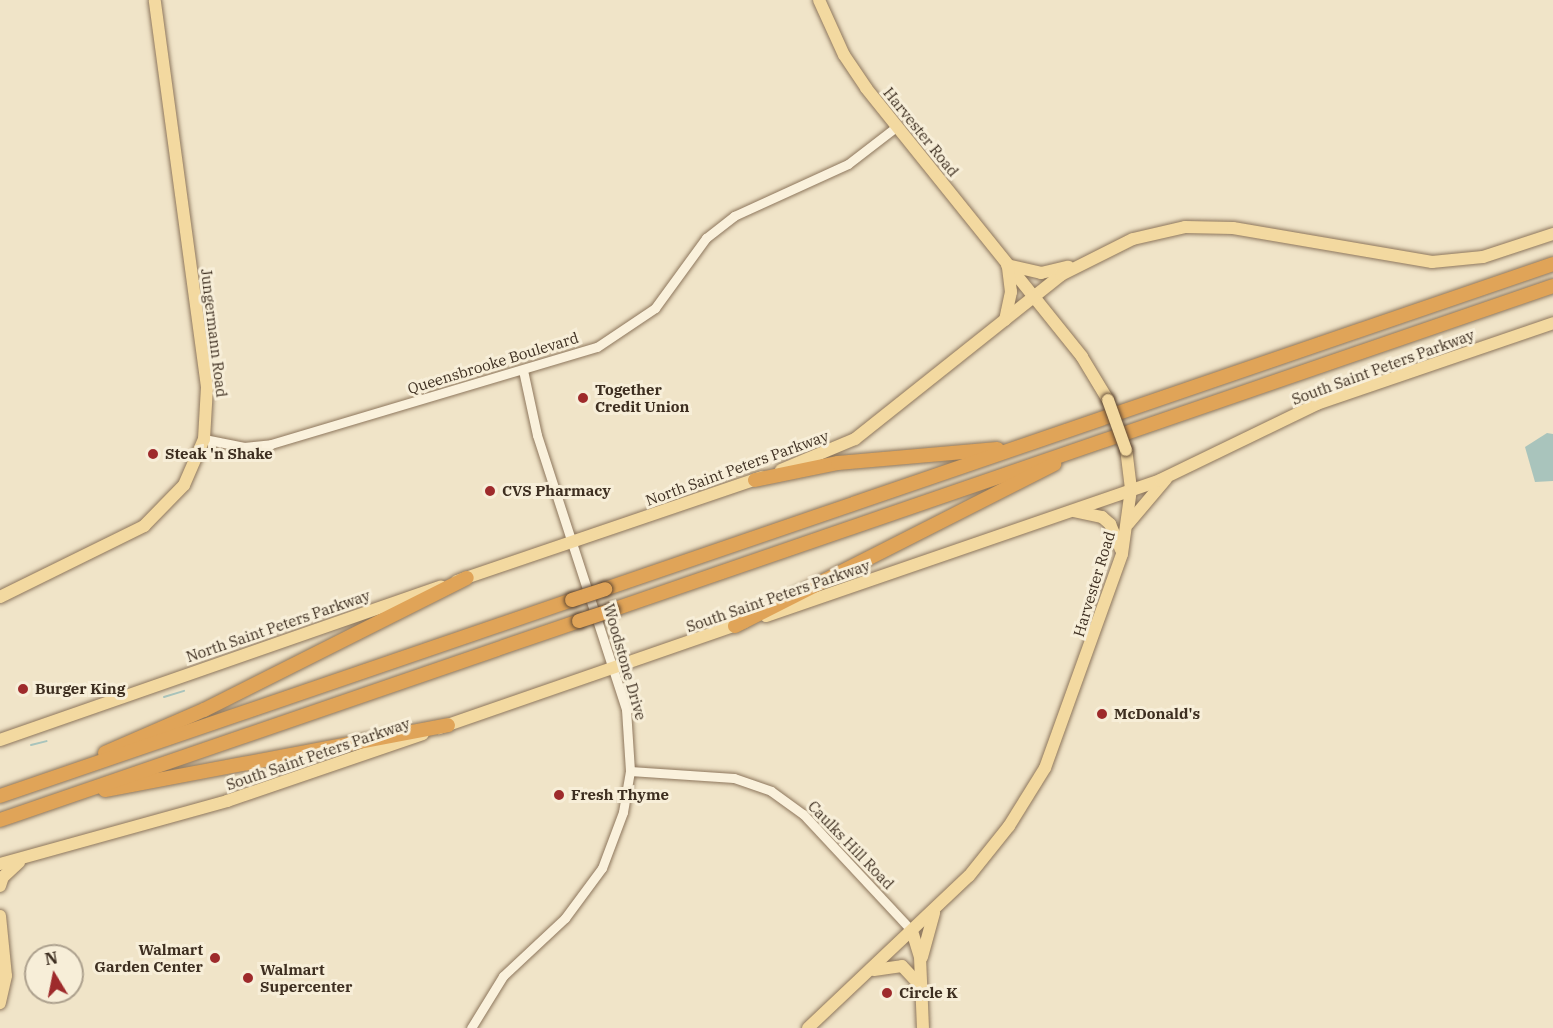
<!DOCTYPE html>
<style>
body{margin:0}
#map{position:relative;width:1553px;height:1028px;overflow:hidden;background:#f0e4c8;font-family:"IBM Plex Serif",serif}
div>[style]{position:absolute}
.water>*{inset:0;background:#a9c4bc}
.stream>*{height:2px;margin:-1px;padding:0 1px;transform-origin:1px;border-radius:1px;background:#a9c4bc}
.roads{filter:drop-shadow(0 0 2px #8d765c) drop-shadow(0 0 2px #8d765c)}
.minor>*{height:9px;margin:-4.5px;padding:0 4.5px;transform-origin:4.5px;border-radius:4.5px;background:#faf1dc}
.major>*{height:12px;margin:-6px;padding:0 6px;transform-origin:6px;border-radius:6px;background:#f3d9a0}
.highway>*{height:14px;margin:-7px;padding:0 7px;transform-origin:7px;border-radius:7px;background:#e0a458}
.bridges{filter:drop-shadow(0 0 2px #5b4430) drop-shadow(0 0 2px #5b4430)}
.major-bridge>*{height:12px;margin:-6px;padding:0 6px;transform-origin:6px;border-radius:6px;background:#f3d9a0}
.highway-bridge>*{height:14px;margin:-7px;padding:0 7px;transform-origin:7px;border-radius:7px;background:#e0a458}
.dots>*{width:16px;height:16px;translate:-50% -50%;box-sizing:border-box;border:3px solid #f7eed8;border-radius:50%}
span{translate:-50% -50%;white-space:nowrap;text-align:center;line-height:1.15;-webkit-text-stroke:6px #f7eed8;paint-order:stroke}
.street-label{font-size:15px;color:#3d2e20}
.poi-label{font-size:15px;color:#3d2e20;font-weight:700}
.left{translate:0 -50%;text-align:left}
.right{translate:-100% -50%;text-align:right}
.north{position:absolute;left:24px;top:944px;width:60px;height:60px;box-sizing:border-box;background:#f7eed8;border:2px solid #ada18e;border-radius:50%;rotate:350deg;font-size:16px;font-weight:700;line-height:24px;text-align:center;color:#3d2e20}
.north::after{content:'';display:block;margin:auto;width:21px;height:27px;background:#9e2a2b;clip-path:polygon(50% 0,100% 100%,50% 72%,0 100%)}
</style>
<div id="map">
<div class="water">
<div style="clip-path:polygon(1547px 433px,1553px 434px,1553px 481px,1535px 482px,1525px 447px)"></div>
</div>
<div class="stream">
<div style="left:164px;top:697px;width:21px;rotate:-17deg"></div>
<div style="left:31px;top:745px;width:16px;rotate:-14deg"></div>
</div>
<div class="roads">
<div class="minor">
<div style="left:204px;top:439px;width:41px;rotate:11.3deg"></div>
<div style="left:244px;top:447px;width:27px;rotate:-6deg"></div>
<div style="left:271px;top:444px;width:340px;rotate:-16.6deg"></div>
<div style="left:597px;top:347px;width:70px;rotate:-33.9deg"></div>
<div style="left:655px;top:308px;width:87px;rotate:-53.9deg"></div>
<div style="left:706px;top:238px;width:36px;rotate:-38deg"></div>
<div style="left:734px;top:216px;width:125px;rotate:-24.5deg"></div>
<div style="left:848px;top:164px;width:61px;rotate:-37.6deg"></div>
<div style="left:630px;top:771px;width:104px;rotate:3.9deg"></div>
<div style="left:734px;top:778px;width:39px;rotate:19deg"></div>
<div style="left:771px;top:791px;width:39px;rotate:36deg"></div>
<div style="left:803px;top:814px;width:160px;rotate:47deg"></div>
<div style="left:471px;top:1028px;width:61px;rotate:-58.4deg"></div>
<div style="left:503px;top:976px;width:85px;rotate:-43.1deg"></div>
<div style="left:565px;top:918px;width:62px;rotate:-53.5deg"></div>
<div style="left:602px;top:868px;width:60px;rotate:-69.4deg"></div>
<div style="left:623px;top:812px;width:42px;rotate:-80.3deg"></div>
<div style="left:630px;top:771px;width:62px;rotate:-93.7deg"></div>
<div style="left:626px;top:709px;width:288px;rotate:-108deg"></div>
<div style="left:537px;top:435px;width:66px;rotate:-102.2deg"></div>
</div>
<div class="major">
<div style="left:819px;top:0;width:60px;rotate:65.6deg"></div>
<div style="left:844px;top:55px;width:40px;rotate:56deg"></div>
<div style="left:866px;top:88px;width:345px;rotate:51.2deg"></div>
<div style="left:1082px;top:357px;width:50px;rotate:58.8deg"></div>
<div style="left:1007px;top:265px;width:35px;rotate:13deg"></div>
<div style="left:1041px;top:273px;width:28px;rotate:-13deg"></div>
<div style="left:1005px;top:320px;width:29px;rotate:-78deg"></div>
<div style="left:1011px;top:292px;width:26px;rotate:-97deg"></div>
<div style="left:781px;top:470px;width:80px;rotate:-22.7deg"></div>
<div style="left:855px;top:439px;width:263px;rotate:-38.5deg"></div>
<div style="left:1061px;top:275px;width:80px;rotate:-26.6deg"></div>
<div style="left:1133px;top:239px;width:53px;rotate:-13deg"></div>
<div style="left:1185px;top:227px;width:48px;rotate:1.2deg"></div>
<div style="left:1233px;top:228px;width:202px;rotate:9.7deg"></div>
<div style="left:1432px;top:262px;width:51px;rotate:-5.6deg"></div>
<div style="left:1483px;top:257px;width:74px;rotate:-18.2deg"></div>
<div style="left:1073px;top:511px;width:30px;rotate:12deg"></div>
<div style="left:1102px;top:517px;width:11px;rotate:41deg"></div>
<div style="left:1110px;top:524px;width:28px;rotate:67deg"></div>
<div style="left:1128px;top:524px;width:59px;rotate:-49.8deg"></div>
<div style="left:457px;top:581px;width:322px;rotate:-18.8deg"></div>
<div style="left:0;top:597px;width:161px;rotate:-26.2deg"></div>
<div style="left:144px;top:526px;width:57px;rotate:-45.7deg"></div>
<div style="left:184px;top:485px;width:50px;rotate:-66.5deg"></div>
<div style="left:204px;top:439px;width:52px;rotate:-86.7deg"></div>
<div style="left:207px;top:387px;width:390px;rotate:-97.7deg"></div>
<div style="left:766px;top:616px;width:417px;rotate:-19deg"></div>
<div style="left:1160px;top:480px;width:174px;rotate:-25.8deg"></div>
<div style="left:1317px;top:404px;width:250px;rotate:-18.9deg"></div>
<div style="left:439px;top:728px;width:322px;rotate:-19.1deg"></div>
<div style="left:0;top:740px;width:467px;rotate:-19.2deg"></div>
<div style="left:0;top:864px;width:236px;rotate:-15.5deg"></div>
<div style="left:227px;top:801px;width:207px;rotate:-18.9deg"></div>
<div style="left:0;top:886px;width:9px;rotate:-72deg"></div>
<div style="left:3px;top:877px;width:22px;rotate:-43deg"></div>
<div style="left:0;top:916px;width:60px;rotate:84.3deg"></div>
<div style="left:6px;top:976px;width:28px;rotate:103deg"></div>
<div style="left:912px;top:931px;width:27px;rotate:73deg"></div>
<div style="left:920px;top:957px;width:71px;rotate:87.6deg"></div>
<div style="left:922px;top:957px;width:46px;rotate:-74.7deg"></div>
<div style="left:874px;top:970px;width:28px;rotate:-8deg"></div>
<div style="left:902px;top:966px;width:26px;rotate:47deg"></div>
<div style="left:808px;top:1028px;width:221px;rotate:-43.4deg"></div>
<div style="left:969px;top:876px;width:64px;rotate:-51.3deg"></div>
<div style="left:1009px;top:826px;width:68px;rotate:-58.2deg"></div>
<div style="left:1045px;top:768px;width:227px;rotate:-70.2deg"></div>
<div style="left:1122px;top:554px;width:66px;rotate:-82.1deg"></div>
<div style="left:1131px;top:489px;width:39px;rotate:-97deg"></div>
</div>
<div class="highway">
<div style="left:755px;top:480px;width:85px;rotate:-11.6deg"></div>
<div style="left:838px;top:463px;width:160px;rotate:-5deg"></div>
<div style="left:605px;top:589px;width:1002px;rotate:-18.92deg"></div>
<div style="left:612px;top:610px;width:995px;rotate:-19deg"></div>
<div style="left:735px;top:626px;width:358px;rotate:-26.9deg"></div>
<div style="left:105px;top:753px;width:108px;rotate:-23.5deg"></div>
<div style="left:204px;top:710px;width:294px;rotate:-26.7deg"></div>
<div style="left:105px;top:790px;width:349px;rotate:-10.7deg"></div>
<div style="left:0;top:796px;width:605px;rotate:-18.91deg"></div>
<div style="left:0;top:820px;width:612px;rotate:-18.97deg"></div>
</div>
</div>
<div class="bridges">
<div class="major-bridge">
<div style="left:1108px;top:400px;width:53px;rotate:70.2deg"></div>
</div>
<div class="highway-bridge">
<div style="left:572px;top:600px;width:35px;rotate:-18deg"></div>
<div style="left:579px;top:621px;width:35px;rotate:-18deg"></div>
</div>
</div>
<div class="dots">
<div style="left:583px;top:398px;background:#9e2a2b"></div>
<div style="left:153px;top:454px;background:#9e2a2b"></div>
<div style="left:490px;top:491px;background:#9e2a2b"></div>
<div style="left:23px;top:689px;background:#9e2a2b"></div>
<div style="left:1102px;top:714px;background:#9e2a2b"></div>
<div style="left:559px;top:795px;background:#9e2a2b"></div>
<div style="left:215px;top:958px;background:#9e2a2b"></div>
<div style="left:248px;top:978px;background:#9e2a2b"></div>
<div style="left:887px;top:993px;background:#9e2a2b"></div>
</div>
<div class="street-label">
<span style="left:921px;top:132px;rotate:51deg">Harvester Road</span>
<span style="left:214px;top:333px;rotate:83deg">Jungermann Road</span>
<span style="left:493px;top:363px;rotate:-17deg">Queensbrooke Boulevard</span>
<span style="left:1383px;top:367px;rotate:-20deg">South Saint Peters Parkway</span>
<span style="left:737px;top:468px;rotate:-20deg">North Saint Peters Parkway</span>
<span style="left:1094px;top:584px;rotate:-73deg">Harvester Road</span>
<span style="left:778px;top:596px;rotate:-19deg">South Saint Peters Parkway</span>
<span style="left:278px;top:626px;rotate:-19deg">North Saint Peters Parkway</span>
<span style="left:625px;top:662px;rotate:74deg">Woodstone Drive</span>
<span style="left:318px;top:754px;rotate:-19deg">South Saint Peters Parkway</span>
<span style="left:851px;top:845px;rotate:46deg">Caulks Hill Road</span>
</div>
<div class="poi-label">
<span class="left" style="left:595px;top:398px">Together<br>Credit Union</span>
<span class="left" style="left:165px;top:454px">Steak 'n Shake</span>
<span class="left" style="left:502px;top:491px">CVS Pharmacy</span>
<span class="left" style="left:35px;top:689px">Burger King</span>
<span class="left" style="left:1114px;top:714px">McDonald's</span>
<span class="left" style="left:571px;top:795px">Fresh Thyme</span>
<span class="right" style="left:203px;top:958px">Walmart<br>Garden Center</span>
<span class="left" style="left:260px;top:978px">Walmart<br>Supercenter</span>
<span class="left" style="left:899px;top:993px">Circle K</span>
</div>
<div class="north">N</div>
</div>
